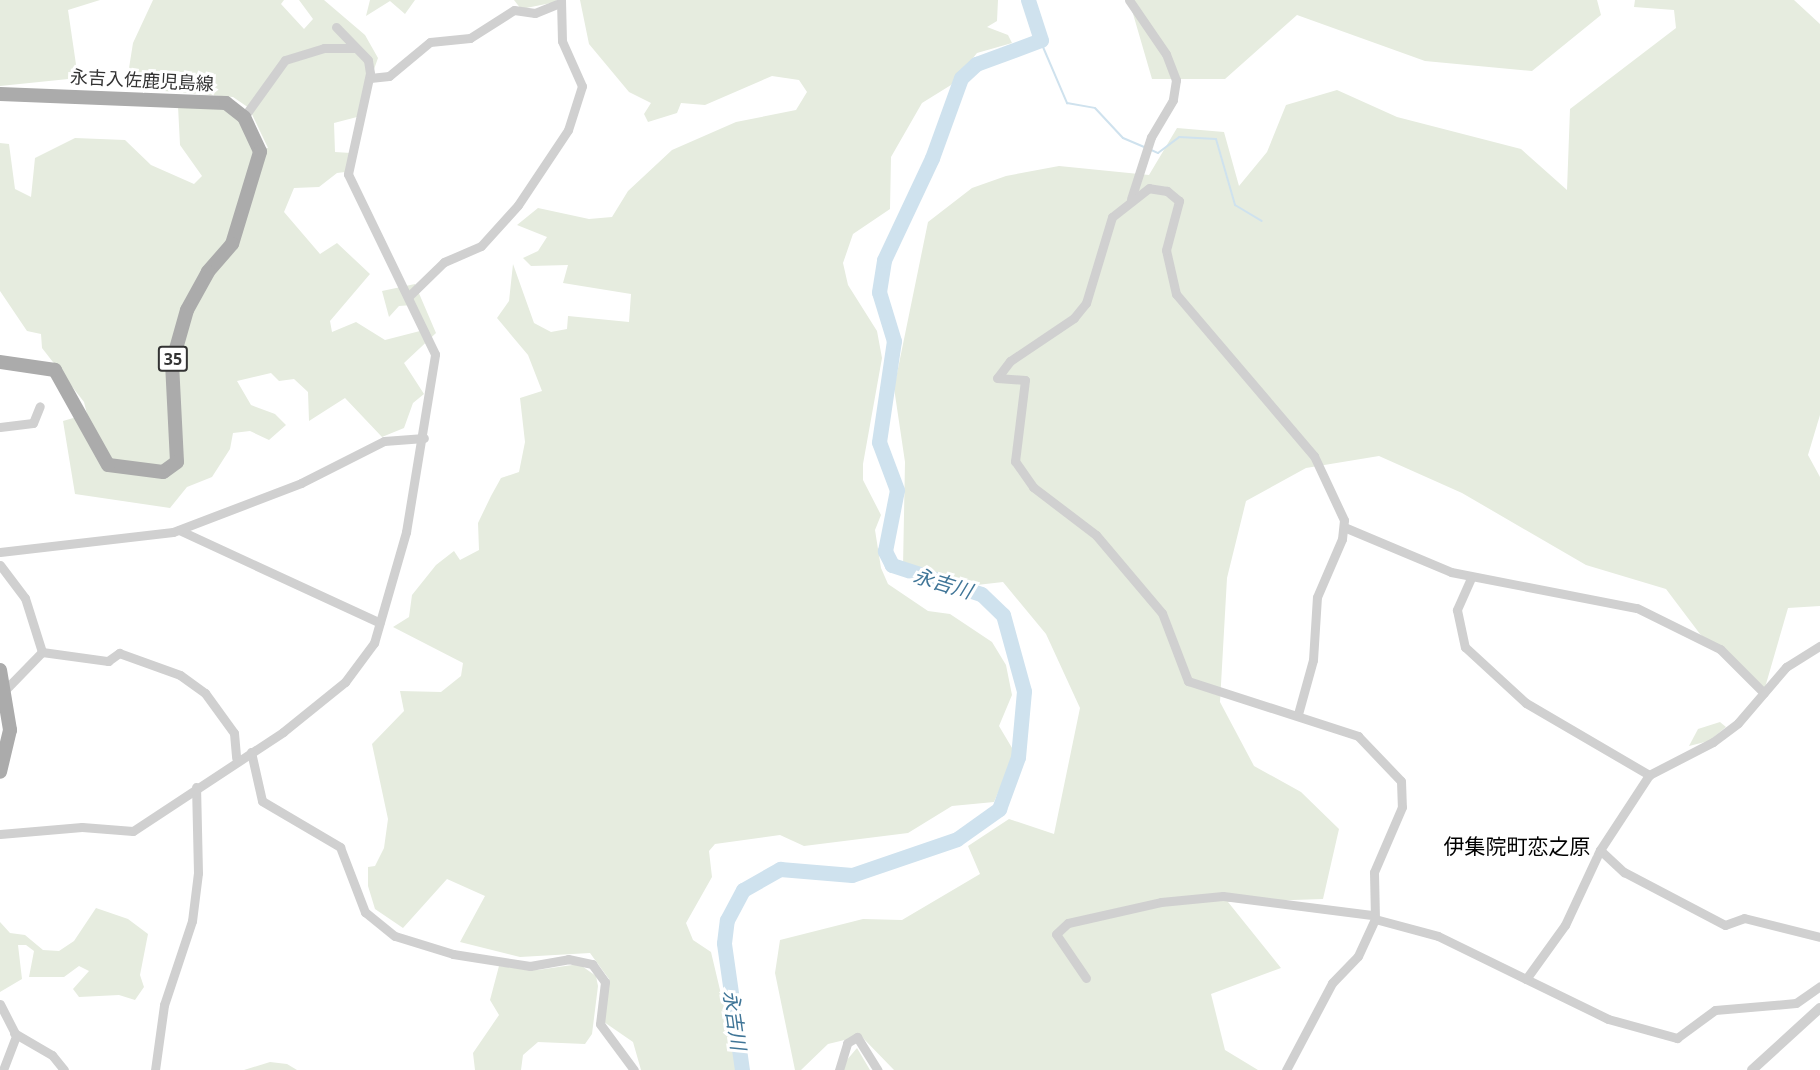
<!DOCTYPE html>
<meta charset="utf-8">
<style>
body{margin:0}
#map{position:relative;width:1820px;height:1070px;overflow:hidden;background:#fff;font-family:"Open Sans","Noto Sans JP",sans-serif}
div>[style]{position:absolute}
.green>*{inset:0;background:#e6ecdf}
.stream>*{height:2px;margin:-1px;padding:0 1px;transform-origin:1px;border-radius:1px;background:#cfe2ee}
.river>*{height:15px;margin:-7.5px;padding:0 7.5px;transform-origin:7.5px;border-radius:7.5px;background:#cfe2ee}
.minor>*{height:9px;margin:-4.5px;padding:0 4.5px;transform-origin:4.5px;border-radius:4.5px;background:#d0d0d0}
.tertiary>*{height:10px;margin:-5px;padding:0 5px;transform-origin:5px;border-radius:5px;background:#d0d0d0}
.primary>*{height:14px;margin:-7px;padding:0 7px;transform-origin:7px;border-radius:7px;background:#ababab}
span{translate:-50% -50%;white-space:nowrap;text-align:center;line-height:1.15;-webkit-text-stroke:6px #fff;paint-order:stroke}
.shield-label span{padding:2px 4px;background:#fff;border:2px solid;border-radius:4px;-webkit-text-stroke-width:0}
.shield-label{font-size:16px;color:#333;font-weight:700}
.street-label{font-size:18px;color:#333}
.water-label{font-size:20px;color:#3f7597;font-style:italic}
.quarter-label{font-size:21px;color:#000}
</style>
<div id="map">
<div class="green">
<div style="clip-path:polygon(0 0,100px 0,68px 10px,78px 78px,0 86px)"></div>
<div style="clip-path:polygon(153px 0,284px 0,281px 4px,304px 29px,313px 19px,299px 0,324px 0,365px 35px,378px 58px,357px 117px,334px 123px,335px 152px,351px 153px,353px 171px,337px 173px,319px 187px,294px 188px,284px 212px,320px 254px,337px 243px,370px 274px,330px 321px,332px 332px,356px 322px,385px 340px,420px 331px,412px 305px,399px 306px,389px 317px,382px 291px,415px 284px,436px 333px,404px 363px,424px 394px,413px 403px,404px 428px,382px 437px,345px 398px,309px 421px,308px 392px,294px 379px,279px 381px,271px 373px,237px 381px,251px 405px,275px 414px,286px 425px,269px 440px,250px 431px,233px 433px,230px 449px,212px 477px,187px 487px,170px 508px,75px 494px,63px 421px,87px 414px,84px 402px,42px 348px,41px 334px,27px 331px,0 291px,0 143px,9px 144px,15px 189px,31px 197px,35px 158px,75px 138px,125px 140px,151px 165px,194px 184px,202px 176px,180px 145px,178px 106px,233px 109px,257px 147px,268px 148px,249px 108px,233px 97px,164px 91px,152px 69px,141px 89px,126px 87px,133px 43px)"></div>
<div style="clip-path:polygon(370px 0,415px 0,405px 14px,390px 1px,366px 16px)"></div>
<div style="clip-path:polygon(514px 0,556px 0,556px 2px,521px 9px)"></div>
<div style="clip-path:polygon(580px 0,998px 0,997px 21px,987px 27px,1008px 35px,1012px 43px,977px 53px,951px 85px,922px 103px,891px 157px,890px 209px,853px 234px,843px 263px,848px 285px,877px 331px,882px 358px,863px 464px,863px 480px,881px 515px,875px 530px,881px 568px,888px 584px,928px 611px,950px 614px,992px 642px,1006px 665px,1012px 695px,999px 726px,1015px 753px,994px 802px,952px 806px,908px 833px,804px 846px,780px 835px,715px 844px,709px 851px,712px 877px,686px 923px,693px 940px,711px 952px,739px 1070px,641px 1070px,633px 1042px,604px 1022px,609px 979px,590px 953px,520px 957px,460px 942px,485px 896px,447px 879px,403px 928px,375px 909px,368px 886px,368px 867px,375px 866px,384px 848px,388px 819px,372px 744px,404px 711px,400px 691px,441px 692px,461px 676px,463px 663px,393px 627px,409px 617px,412px 595px,436px 565px,454px 551px,460px 560px,479px 550px,478px 523px,491px 496px,501px 478px,519px 472px,525px 442px,520px 398px,542px 391px,528px 355px,497px 318px,509px 301px,513px 264px,534px 323px,551px 332px,567px 329px,568px 316px,629px 322px,631px 294px,563px 283px,568px 265px,531px 266px,523px 258px,538px 251px,547px 237px,517px 225px,538px 208px,589px 219px,612px 217px,628px 191px,672px 150px,736px 122px,796px 110px,807px 92px,799px 80px,772px 76px,705px 105px,681px 103px,677px 113px,648px 122px,644px 114px,651px 103px,629px 92px,589px 44px)"></div>
<div style="clip-path:polygon(1129px 0,1597px 0,1601px 15px,1532px 71px,1425px 61px,1297px 15px,1225px 79px,1152px 79px)"></div>
<div style="clip-path:polygon(1635px 0,1794px 0,1820px 24px,1820px 415px,1808px 455px,1820px 477px,1820px 606px,1788px 608px,1764px 691px,1700px 634px,1666px 589px,1586px 565px,1462px 493px,1379px 456px,1306px 468px,1246px 501px,1227px 578px,1220px 702px,1254px 766px,1301px 792px,1339px 829px,1323px 899px,1228px 902px,1281px 968px,1211px 994px,1225px 1050px,1258px 1070px,894px 1070px,861px 1036px,828px 1044px,801px 1070px,795px 1070px,775px 973px,780px 940px,863px 919px,902px 920px,980px 874px,968px 846px,1009px 819px,1054px 834px,1080px 708px,1046px 634px,1003px 582px,942px 589px,903px 567px,905px 462px,894px 388px,928px 222px,972px 188px,1006px 176px,1059px 166px,1149px 175px,1177px 128px,1224px 132px,1239px 186px,1267px 152px,1286px 105px,1337px 90px,1397px 117px,1521px 149px,1567px 190px,1570px 109px,1676px 28px,1674px 10px,1634px 7px)"></div>
<div style="clip-path:polygon(1720px 722px,1726px 727px,1709px 741px,1689px 746px,1698px 729px)"></div>
<div style="clip-path:polygon(96px 908px,128px 919px,148px 934px,140px 975px,144px 987px,135px 1000px,119px 995px,79px 997px,73px 989px,89px 971px,79px 966px,64px 977px,29px 977px,34px 951px,26px 945px,18px 945px,22px 979px,0 992px,0 922px,10px 933px,25px 935px,43px 950px,59px 951px,74px 941px)"></div>
<div style="clip-path:polygon(579px 964px,596px 976px,598px 986px,592px 1034px,585px 1044px,538px 1042px,523px 1055px,521px 1070px,475px 1070px,473px 1053px,499px 1015px,490px 1000px,499px 966px,538px 970px)"></div>
<div style="clip-path:polygon(857px 1048px,870px 1070px,835px 1070px,846px 1061px)"></div>
<div style="clip-path:polygon(270px 1062px,287px 1064px,297px 1070px,244px 1070px)"></div>
</div>
<div class="stream">
<div style="left:1040px;top:40px;width:69px;rotate:66.8deg"></div>
<div style="left:1067px;top:103px;width:28px;rotate:10deg"></div>
<div style="left:1095px;top:108px;width:41px;rotate:47deg"></div>
<div style="left:1123px;top:138px;width:23px;rotate:23deg"></div>
<div style="left:1149px;top:149px;width:10px;rotate:24deg"></div>
<div style="left:1158px;top:153px;width:26px;rotate:-37deg"></div>
<div style="left:1179px;top:137px;width:37px;rotate:3deg"></div>
<div style="left:1216px;top:139px;width:69px;rotate:73.9deg"></div>
<div style="left:1235px;top:205px;width:31px;rotate:31deg"></div>
</div>
<div class="river">
<div style="left:742px;top:1070px;width:128px;rotate:-98.1deg"></div>
<div style="left:724px;top:943px;width:23px;rotate:-83deg"></div>
<div style="left:727px;top:920px;width:34px;rotate:-62deg"></div>
<div style="left:743px;top:890px;width:43px;rotate:-29.6deg"></div>
<div style="left:780px;top:869px;width:72px;rotate:4.8deg"></div>
<div style="left:852px;top:875px;width:111px;rotate:-18.9deg"></div>
<div style="left:957px;top:839px;width:52px;rotate:-35.5deg"></div>
<div style="left:999px;top:809px;width:55px;rotate:-69.9deg"></div>
<div style="left:1018px;top:757px;width:66px;rotate:-84.8deg"></div>
<div style="left:1024px;top:691px;width:79px;rotate:-105.4deg"></div>
<div style="left:1003px;top:615px;width:30px;rotate:-136deg"></div>
<div style="left:981px;top:594px;width:94px;rotate:-162deg"></div>
<div style="left:892px;top:565px;width:16px;rotate:-117deg"></div>
<div style="left:885px;top:551px;width:62px;rotate:-78.9deg"></div>
<div style="left:897px;top:490px;width:51px;rotate:-110.6deg"></div>
<div style="left:879px;top:442px;width:102px;rotate:-81.6deg"></div>
<div style="left:894px;top:341px;width:51px;rotate:-107deg"></div>
<div style="left:879px;top:292px;width:32px;rotate:-81deg"></div>
<div style="left:884px;top:260px;width:113px;rotate:-64.8deg"></div>
<div style="left:932px;top:158px;width:85px;rotate:-70.1deg"></div>
<div style="left:961px;top:78px;width:21px;rotate:-43deg"></div>
<div style="left:976px;top:64px;width:69px;rotate:-20.3deg"></div>
<div style="left:1041px;top:40px;width:42px;rotate:-108deg"></div>
</div>
<div class="minor">
<div style="left:1129px;top:0;width:65px;rotate:55.6deg"></div>
<div style="left:1166px;top:54px;width:28px;rotate:69deg"></div>
<div style="left:1176px;top:80px;width:20px;rotate:99deg"></div>
<div style="left:1173px;top:100px;width:43px;rotate:120.7deg"></div>
<div style="left:1151px;top:137px;width:65px;rotate:107.9deg"></div>
<div style="left:370px;top:78px;width:19px;rotate:-6deg"></div>
<div style="left:389px;top:76px;width:53px;rotate:-39.7deg"></div>
<div style="left:430px;top:42px;width:40px;rotate:-5.7deg"></div>
<div style="left:470px;top:38px;width:52px;rotate:-32.5deg"></div>
<div style="left:514px;top:10px;width:21px;rotate:8deg"></div>
<div style="left:535px;top:13px;width:27px;rotate:-22deg"></div>
<div style="left:244px;top:117px;width:70px;rotate:-54.3deg"></div>
<div style="left:285px;top:60px;width:41px;rotate:-17.1deg"></div>
<div style="left:324px;top:48px;width:30px"></div>
<div style="left:408px;top:297px;width:50px;rotate:-44.2deg"></div>
<div style="left:444px;top:262px;width:40px;rotate:-23.4deg"></div>
<div style="left:481px;top:246px;width:55px;rotate:-47.9deg"></div>
<div style="left:518px;top:205px;width:90px;rotate:-56.3deg"></div>
<div style="left:568px;top:130px;width:46px;rotate:-72.3deg"></div>
<div style="left:582px;top:86px;width:49px;rotate:-114deg"></div>
<div style="left:562px;top:41px;width:41px;rotate:-91.4deg"></div>
<div style="left:0;top:427px;width:33px;rotate:-7deg"></div>
<div style="left:33px;top:423px;width:18px;rotate:-68deg"></div>
<div style="left:1344px;top:527px;width:116px;rotate:22.8deg"></div>
<div style="left:1451px;top:572px;width:189px;rotate:11deg"></div>
<div style="left:1637px;top:608px;width:93px;rotate:26.3deg"></div>
<div style="left:1720px;top:649px;width:62px;rotate:45deg"></div>
<div style="left:179px;top:530px;width:221px;rotate:24.8deg"></div>
<div style="left:0;top:552px;width:174px;rotate:-6.6deg"></div>
<div style="left:173px;top:532px;width:137px;rotate:-20.9deg"></div>
<div style="left:301px;top:483px;width:93px;rotate:-26.8deg"></div>
<div style="left:384px;top:441px;width:40px;rotate:-4.3deg"></div>
<div style="left:0;top:565px;width:41px;rotate:52.9deg"></div>
<div style="left:25px;top:598px;width:57px;rotate:72.5deg"></div>
<div style="left:1471px;top:578px;width:35px;rotate:114deg"></div>
<div style="left:1457px;top:610px;width:38px;rotate:78deg"></div>
<div style="left:1465px;top:647px;width:83px;rotate:42.6deg"></div>
<div style="left:1526px;top:703px;width:143px;rotate:30.3deg"></div>
<div style="left:7px;top:688px;width:50px;rotate:-45.8deg"></div>
<div style="left:42px;top:652px;width:67px;rotate:7.8deg"></div>
<div style="left:108px;top:661px;width:14px;rotate:-36deg"></div>
<div style="left:119px;top:653px;width:65px;rotate:19.8deg"></div>
<div style="left:180px;top:675px;width:31px;rotate:36deg"></div>
<div style="left:205px;top:693px;width:49px;rotate:54.1deg"></div>
<div style="left:234px;top:733px;width:25px;rotate:85deg"></div>
<div style="left:1298px;top:714px;width:56px;rotate:-74.5deg"></div>
<div style="left:1313px;top:660px;width:63px;rotate:-86.4deg"></div>
<div style="left:1317px;top:597px;width:63px;rotate:-66.7deg"></div>
<div style="left:1342px;top:539px;width:19px;rotate:-84deg"></div>
<div style="left:1344px;top:520px;width:71px;rotate:-115.1deg"></div>
<div style="left:1314px;top:456px;width:213px;rotate:-130.4deg"></div>
<div style="left:1176px;top:294px;width:45px;rotate:-102.8deg"></div>
<div style="left:1166px;top:250px;width:51px;rotate:-75.1deg"></div>
<div style="left:1179px;top:201px;width:16px;rotate:-140deg"></div>
<div style="left:1167px;top:191px;width:18px;rotate:-171deg"></div>
<div style="left:1149px;top:188px;width:47px;rotate:141.9deg"></div>
<div style="left:1112px;top:217px;width:90px;rotate:106.8deg"></div>
<div style="left:1086px;top:303px;width:19px;rotate:129deg"></div>
<div style="left:1074px;top:318px;width:77px;rotate:146.1deg"></div>
<div style="left:1010px;top:361px;width:21px;rotate:127deg"></div>
<div style="left:997px;top:378px;width:28px;rotate:4deg"></div>
<div style="left:1025px;top:380px;width:82px;rotate:97deg"></div>
<div style="left:1015px;top:461px;width:32px;rotate:55deg"></div>
<div style="left:1033px;top:487px;width:79px;rotate:37.3deg"></div>
<div style="left:1096px;top:535px;width:102px;rotate:49.8deg"></div>
<div style="left:1162px;top:613px;width:73px;rotate:69.1deg"></div>
<div style="left:1188px;top:681px;width:179px;rotate:17.9deg"></div>
<div style="left:1358px;top:736px;width:62px;rotate:46.3deg"></div>
<div style="left:1401px;top:781px;width:26px;rotate:88deg"></div>
<div style="left:1402px;top:807px;width:71px;rotate:113.3deg"></div>
<div style="left:1374px;top:872px;width:47px;rotate:88.8deg"></div>
<div style="left:251px;top:752px;width:50px;rotate:77.3deg"></div>
<div style="left:262px;top:801px;width:91px;rotate:30.5deg"></div>
<div style="left:340px;top:847px;width:70px;rotate:69deg"></div>
<div style="left:365px;top:912px;width:38px;rotate:39deg"></div>
<div style="left:395px;top:936px;width:61px;rotate:17.2deg"></div>
<div style="left:453px;top:954px;width:78px;rotate:8.9deg"></div>
<div style="left:530px;top:966px;width:39px;rotate:-10deg"></div>
<div style="left:568px;top:959px;width:25px;rotate:12deg"></div>
<div style="left:592px;top:964px;width:22px;rotate:54deg"></div>
<div style="left:605px;top:982px;width:42px;rotate:96.8deg"></div>
<div style="left:600px;top:1024px;width:57px;rotate:53.5deg"></div>
<div style="left:0;top:834px;width:82px;rotate:-4.9deg"></div>
<div style="left:82px;top:827px;width:51px;rotate:4.5deg"></div>
<div style="left:133px;top:831px;width:180px;rotate:-33.4deg"></div>
<div style="left:283px;top:732px;width:80px;rotate:-38.9deg"></div>
<div style="left:345px;top:682px;width:49px;rotate:-53.4deg"></div>
<div style="left:374px;top:643px;width:116px;rotate:-73.9deg"></div>
<div style="left:406px;top:532px;width:180px;rotate:-80.7deg"></div>
<div style="left:435px;top:354px;width:200px;rotate:-115.8deg"></div>
<div style="left:348px;top:174px;width:103px;rotate:-77.7deg"></div>
<div style="left:370px;top:73px;width:13px;rotate:-99deg"></div>
<div style="left:368px;top:60px;width:46px;rotate:-134.1deg"></div>
<div style="left:1600px;top:850px;width:33px;rotate:43deg"></div>
<div style="left:1624px;top:872px;width:114px;rotate:27.7deg"></div>
<div style="left:1725px;top:925px;width:20px;rotate:-20deg"></div>
<div style="left:1744px;top:918px;width:78px;rotate:14deg"></div>
<div style="left:1375px;top:919px;width:65px;rotate:15.1deg"></div>
<div style="left:1438px;top:936px;width:189px;rotate:26deg"></div>
<div style="left:1608px;top:1019px;width:72px;rotate:15.4deg"></div>
<div style="left:1677px;top:1038px;width:47px;rotate:-36.4deg"></div>
<div style="left:1715px;top:1010px;width:81px;rotate:-4.9deg"></div>
<div style="left:1796px;top:1003px;width:29px;rotate:-35deg"></div>
<div style="left:1086px;top:978px;width:53px;rotate:-124.3deg"></div>
<div style="left:1056px;top:934px;width:16px;rotate:-43deg"></div>
<div style="left:1068px;top:923px;width:95px;rotate:-12.7deg"></div>
<div style="left:1161px;top:902px;width:62px;rotate:-5.5deg"></div>
<div style="left:1223px;top:896px;width:150px;rotate:7.3deg"></div>
<div style="left:1526px;top:979px;width:67px;rotate:-54.2deg"></div>
<div style="left:1565px;top:925px;width:83px;rotate:-65deg"></div>
<div style="left:1600px;top:850px;width:90px;rotate:-56.8deg"></div>
<div style="left:1649px;top:775px;width:72px;rotate:-27.3deg"></div>
<div style="left:1713px;top:742px;width:31px;rotate:-37deg"></div>
<div style="left:1738px;top:723px;width:74px;rotate:-49.4deg"></div>
<div style="left:1786px;top:667px;width:40px;rotate:-32deg"></div>
<div style="left:0;top:1004px;width:36px;rotate:63deg"></div>
<div style="left:16px;top:1036px;width:36px;rotate:111deg"></div>
<div style="left:14px;top:1033px;width:44px;rotate:30.1deg"></div>
<div style="left:52px;top:1055px;width:19px;rotate:51deg"></div>
<div style="left:155px;top:1070px;width:66px;rotate:-82.1deg"></div>
<div style="left:164px;top:1005px;width:89px;rotate:-71.6deg"></div>
<div style="left:192px;top:921px;width:48px;rotate:-82.9deg"></div>
<div style="left:198px;top:873px;width:86px;rotate:-91.3deg"></div>
<div style="left:839px;top:1070px;width:28px;rotate:-73deg"></div>
<div style="left:847px;top:1043px;width:12px;rotate:-31deg"></div>
<div style="left:857px;top:1037px;width:39px;rotate:58deg"></div>
<div style="left:1286px;top:1070px;width:98px;rotate:-62.1deg"></div>
<div style="left:1332px;top:983px;width:37px;rotate:-46deg"></div>
<div style="left:1358px;top:956px;width:41px;rotate:-65.3deg"></div>
</div>
<div class="tertiary">
<div style="left:1752px;top:1070px;width:92px;rotate:-42.4deg"></div>
</div>
<div class="primary">
<div style="left:0;top:94px;width:226px;rotate:2.3deg"></div>
<div style="left:226px;top:103px;width:23px;rotate:38deg"></div>
<div style="left:244px;top:117px;width:38px;rotate:65deg"></div>
<div style="left:260px;top:152px;width:96px;rotate:106.9deg"></div>
<div style="left:232px;top:244px;width:37px;rotate:131deg"></div>
<div style="left:208px;top:272px;width:43px;rotate:118.9deg"></div>
<div style="left:187px;top:310px;width:55px;rotate:105.8deg"></div>
<div style="left:172px;top:363px;width:99px;rotate:87.1deg"></div>
<div style="left:177px;top:462px;width:17px;rotate:144deg"></div>
<div style="left:163px;top:472px;width:55px;rotate:-172.7deg"></div>
<div style="left:108px;top:465px;width:109px;rotate:-119.2deg"></div>
<div style="left:55px;top:370px;width:56px;rotate:-171.7deg"></div>
<div style="left:0;top:670px;width:61px;rotate:80.5deg"></div>
<div style="left:10px;top:730px;width:43px;rotate:103.4deg"></div>
</div>
<div class="shield-label">
<span style="left:173px;top:359px">35</span>
</div>
<div class="street-label">
<span style="left:142px;top:80px;rotate:3deg">永吉入佐鹿児島線</span>
</div>
<div class="water-label">
<span style="left:943px;top:583px;rotate:17deg">永吉川</span>
<span style="left:735px;top:1020px;rotate:82deg">永吉川</span>
</div>
<div class="quarter-label">
<span style="left:1517px;top:846px">伊集院町恋之原</span>
</div>
</div>
